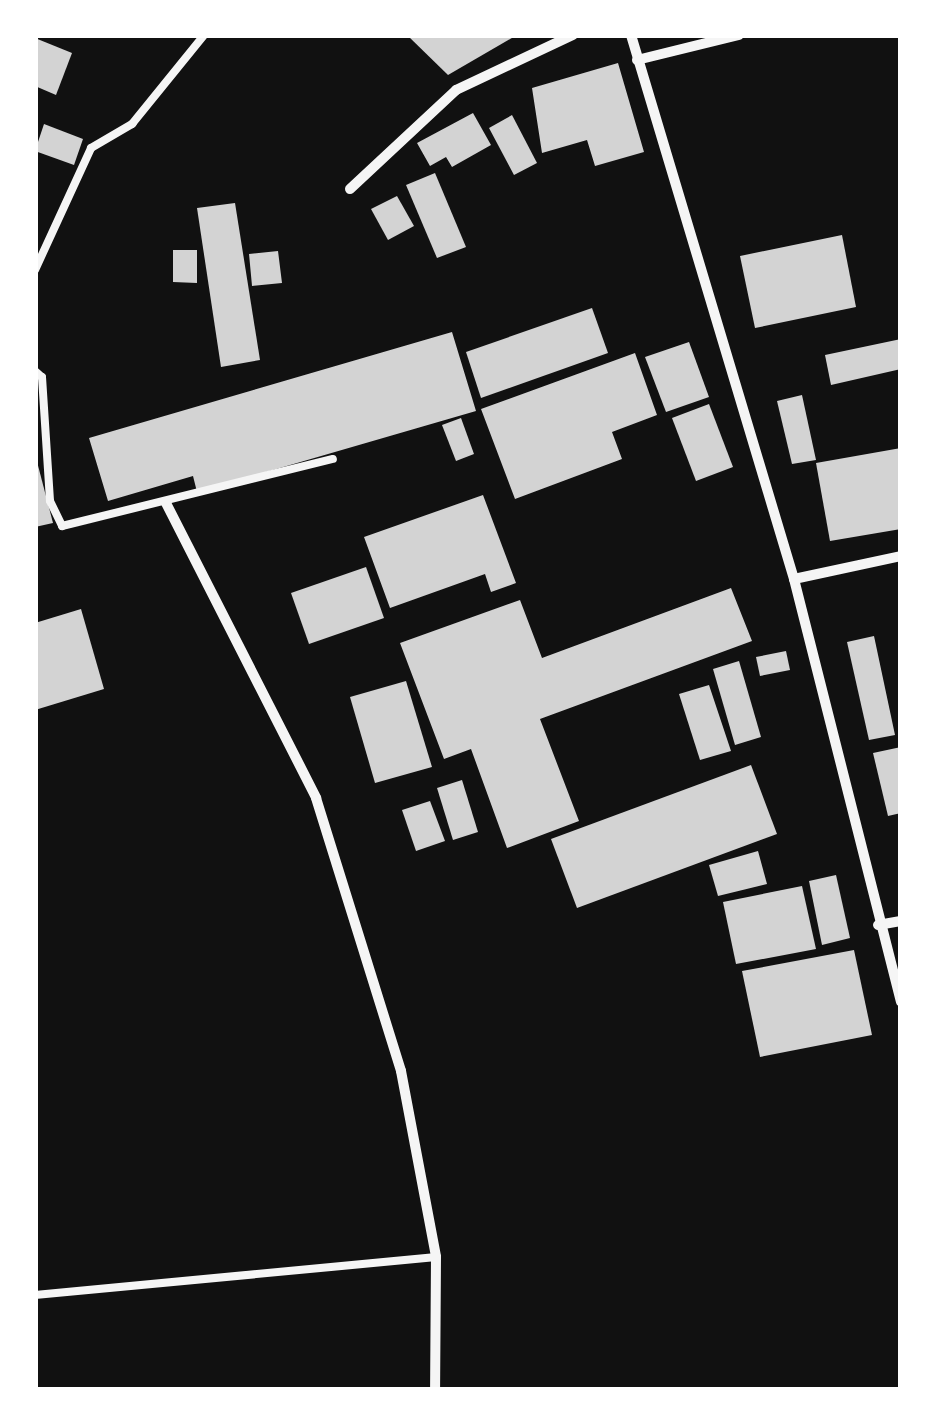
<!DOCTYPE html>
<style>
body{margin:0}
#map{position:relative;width:936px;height:1425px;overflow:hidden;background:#111;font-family:Georgia,serif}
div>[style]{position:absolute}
.building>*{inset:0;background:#d3d3d3}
.service>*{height:8px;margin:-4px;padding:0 4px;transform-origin:4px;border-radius:4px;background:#f5f5f5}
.minor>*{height:10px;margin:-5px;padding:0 5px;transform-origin:5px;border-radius:5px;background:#f5f5f5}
span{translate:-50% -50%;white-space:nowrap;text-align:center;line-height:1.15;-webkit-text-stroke:10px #fff;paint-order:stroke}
.frame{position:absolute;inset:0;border:38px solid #fff;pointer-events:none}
</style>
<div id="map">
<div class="building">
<div style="clip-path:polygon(407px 35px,517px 35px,448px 75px)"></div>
<div style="clip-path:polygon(35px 38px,72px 53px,56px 95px,35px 86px)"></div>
<div style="clip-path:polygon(618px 63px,644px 152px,595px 166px,587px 140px,542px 153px,532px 88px)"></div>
<div style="clip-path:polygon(473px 113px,491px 145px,452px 167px,446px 157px,430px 166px,417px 143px)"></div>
<div style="clip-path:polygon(512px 115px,537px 163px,514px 175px,489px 128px)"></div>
<div style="clip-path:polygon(44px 124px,83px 139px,74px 165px,35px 151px)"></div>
<div style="clip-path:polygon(435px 173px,466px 247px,437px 258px,406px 185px)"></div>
<div style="clip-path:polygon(397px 196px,414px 226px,388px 240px,371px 209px)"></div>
<div style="clip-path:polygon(235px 203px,260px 360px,221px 367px,197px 208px)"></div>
<div style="clip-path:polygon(842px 235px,856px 307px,755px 328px,740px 256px)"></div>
<div style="clip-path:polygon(173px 250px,197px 250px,197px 283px,173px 282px)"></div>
<div style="clip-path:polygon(278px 251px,282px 283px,252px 286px,249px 254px)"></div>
<div style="clip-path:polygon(592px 308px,608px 353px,481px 398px,466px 352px)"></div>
<div style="clip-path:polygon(452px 332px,476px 411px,197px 492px,193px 476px,108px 501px,89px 438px)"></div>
<div style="clip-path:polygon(901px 339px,901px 369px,831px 385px,825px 355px)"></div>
<div style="clip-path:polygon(689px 342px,709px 397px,666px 412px,645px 357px)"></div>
<div style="clip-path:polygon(635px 353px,657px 415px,612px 432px,622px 459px,515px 499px,481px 409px)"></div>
<div style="clip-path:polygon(802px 395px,816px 460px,792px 464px,777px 401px)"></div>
<div style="clip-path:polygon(709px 404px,733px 467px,696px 481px,672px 418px)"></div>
<div style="clip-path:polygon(461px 418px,474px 454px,456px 461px,442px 425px)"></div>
<div style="clip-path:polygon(901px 448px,901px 529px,830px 541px,816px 463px)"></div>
<div style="clip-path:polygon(35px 454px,53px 523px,35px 527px)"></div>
<div style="clip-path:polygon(483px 495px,516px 583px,491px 592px,485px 574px,390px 608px,364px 537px)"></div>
<div style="clip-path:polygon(366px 567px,384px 618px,309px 644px,291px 593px)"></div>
<div style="clip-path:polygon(731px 588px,752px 641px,540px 719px,579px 821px,507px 848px,471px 749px,444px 759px,400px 643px,520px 600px,542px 658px)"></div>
<div style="clip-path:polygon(81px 609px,104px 689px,35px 710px,35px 623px)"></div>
<div style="clip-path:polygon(874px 636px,895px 735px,869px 740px,847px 642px)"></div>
<div style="clip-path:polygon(786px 651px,790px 670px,760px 676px,756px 657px)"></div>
<div style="clip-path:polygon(739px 661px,761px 737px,735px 745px,713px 669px)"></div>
<div style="clip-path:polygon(406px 681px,432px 767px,375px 783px,350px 697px)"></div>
<div style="clip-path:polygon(709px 685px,731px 751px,700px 760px,679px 694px)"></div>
<div style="clip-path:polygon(901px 747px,901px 813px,888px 816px,873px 753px)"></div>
<div style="clip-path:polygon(751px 765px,777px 834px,577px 908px,551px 839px)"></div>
<div style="clip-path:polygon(462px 780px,478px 832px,453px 840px,437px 788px)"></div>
<div style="clip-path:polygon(430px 801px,445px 841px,416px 851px,402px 810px)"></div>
<div style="clip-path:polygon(758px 851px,767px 884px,718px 896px,709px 865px)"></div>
<div style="clip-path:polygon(836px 875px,850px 938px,822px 945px,809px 881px)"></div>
<div style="clip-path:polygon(802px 886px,816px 949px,736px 964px,723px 902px)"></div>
<div style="clip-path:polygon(854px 950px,872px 1035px,760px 1057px,742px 971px)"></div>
</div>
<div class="service">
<div style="left:35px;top:270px;width:134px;rotate:-65.3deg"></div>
<div style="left:91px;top:148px;width:48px;rotate:-30.3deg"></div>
<div style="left:132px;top:124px;width:114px;rotate:-51deg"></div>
<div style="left:35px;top:371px;width:9px;rotate:41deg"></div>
<div style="left:42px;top:377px;width:124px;rotate:86.3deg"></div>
<div style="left:50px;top:501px;width:28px;rotate:64deg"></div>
<div style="left:62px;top:526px;width:279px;rotate:-13.9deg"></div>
<div style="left:35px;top:1295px;width:403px;rotate:-5.4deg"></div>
</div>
<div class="minor">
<div style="left:631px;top:35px;width:568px;rotate:73.32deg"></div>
<div style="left:794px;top:579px;width:436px;rotate:75.8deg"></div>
<div style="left:637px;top:60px;width:105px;rotate:-13.8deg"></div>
<div style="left:350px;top:189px;width:145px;rotate:-43deg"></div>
<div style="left:456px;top:90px;width:129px;rotate:-25.2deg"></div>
<div style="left:166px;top:503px;width:331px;rotate:63deg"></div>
<div style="left:316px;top:798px;width:286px;rotate:72.7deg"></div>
<div style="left:401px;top:1071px;width:189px;rotate:79.3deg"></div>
<div style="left:436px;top:1257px;width:133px;rotate:90.4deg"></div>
<div style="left:794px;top:579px;width:109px;rotate:-12.1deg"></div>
<div style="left:878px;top:925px;width:23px;rotate:-10deg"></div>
</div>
<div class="frame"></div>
</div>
